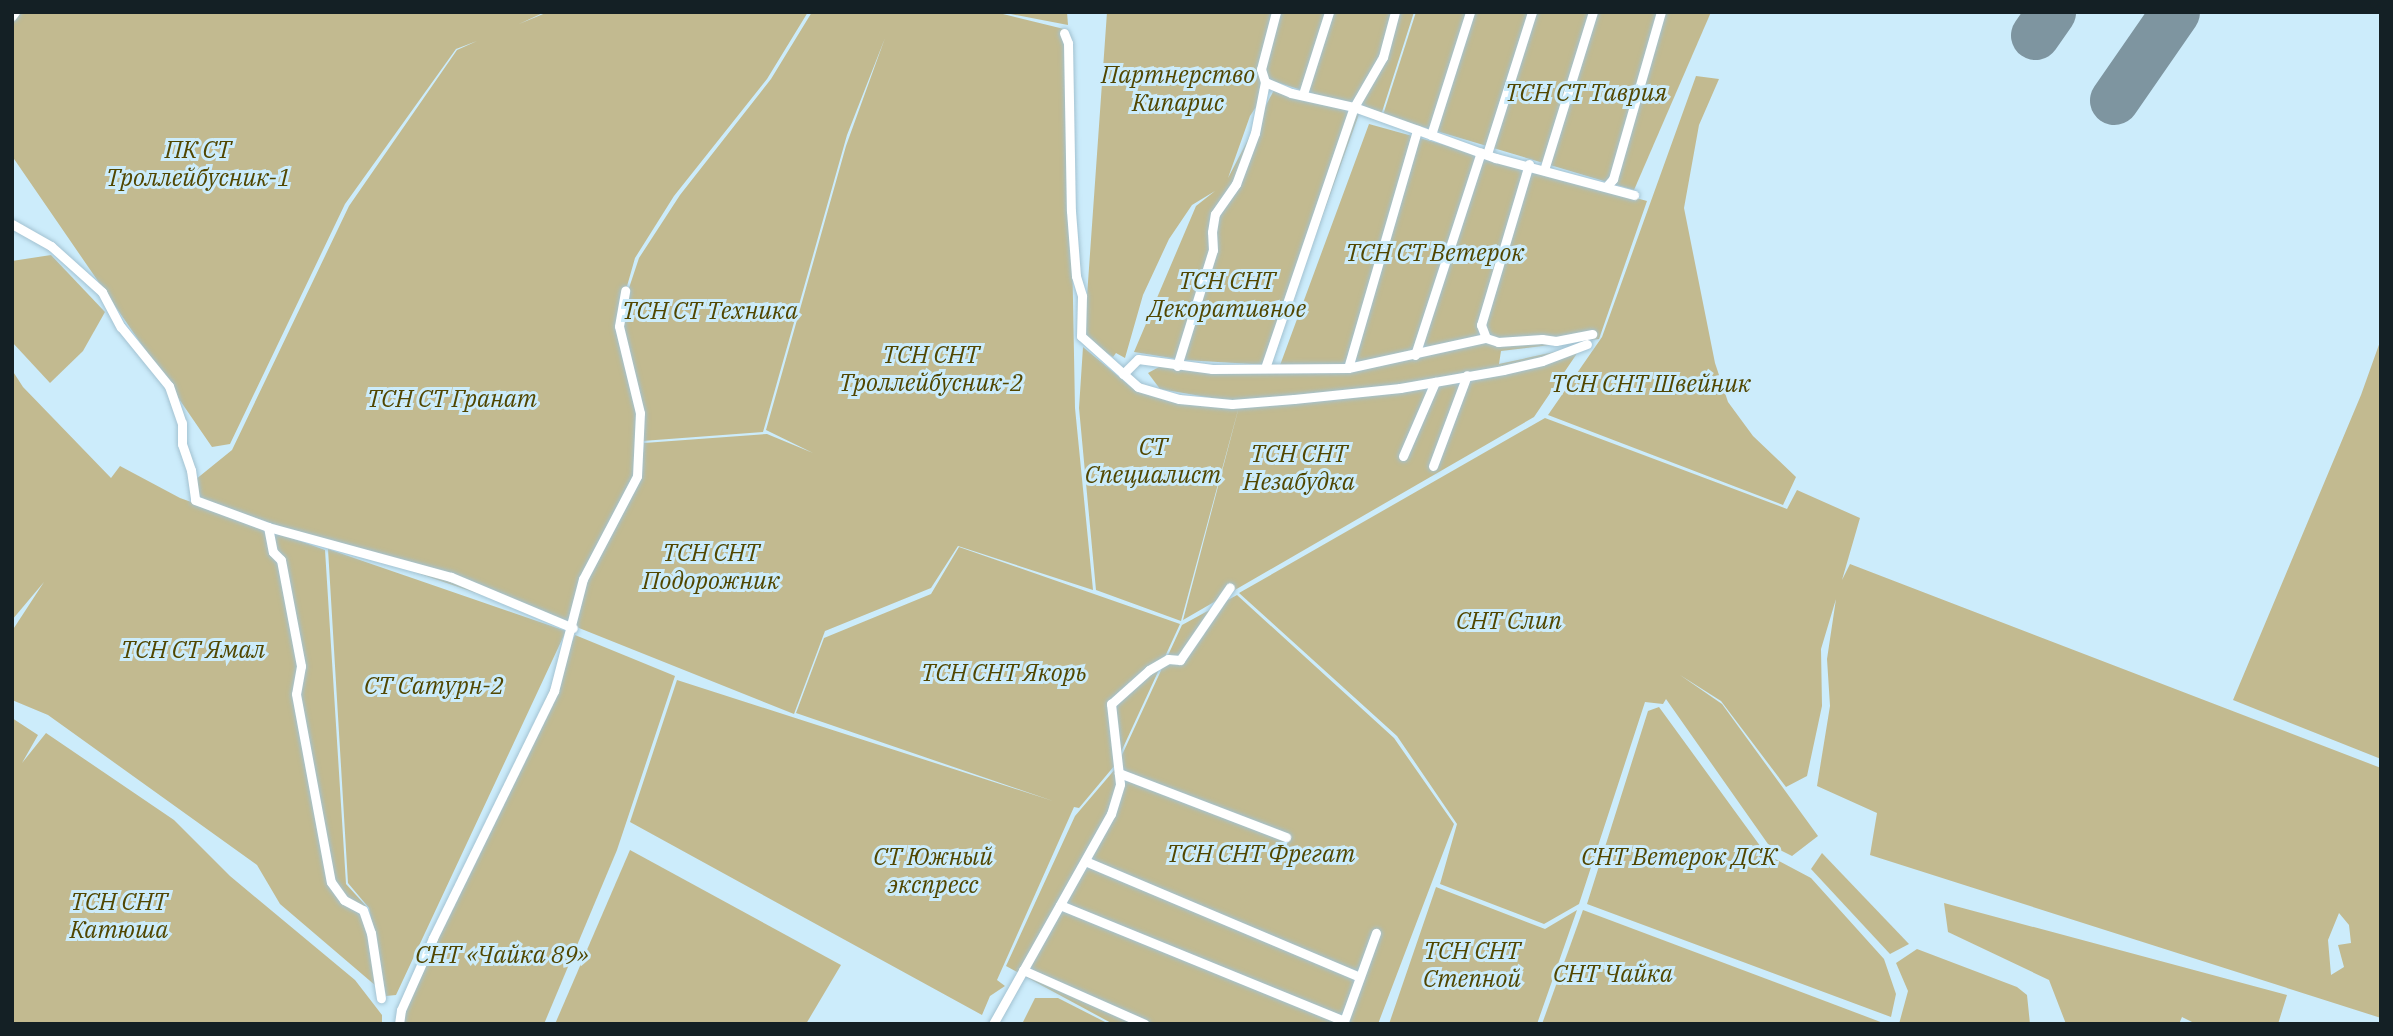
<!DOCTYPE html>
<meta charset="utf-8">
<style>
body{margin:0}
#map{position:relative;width:2393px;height:1036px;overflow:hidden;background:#ccecfb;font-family:"IBM Plex Serif",serif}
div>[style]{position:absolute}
.green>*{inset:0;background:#c2ba90}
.runway>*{height:49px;margin:-24.5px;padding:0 24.5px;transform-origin:24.5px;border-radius:24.5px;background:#7e95a0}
.roads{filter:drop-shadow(0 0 2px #a3c2d1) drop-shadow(0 0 2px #a3c2d1)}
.minor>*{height:9px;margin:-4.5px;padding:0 4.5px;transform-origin:4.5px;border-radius:4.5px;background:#fff}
span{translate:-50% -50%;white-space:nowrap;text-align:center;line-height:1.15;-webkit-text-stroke:6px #ccecfb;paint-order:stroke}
.park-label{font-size:24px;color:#514600;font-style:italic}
.frame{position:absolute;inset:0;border:14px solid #142025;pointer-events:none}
</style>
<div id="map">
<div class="green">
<div style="clip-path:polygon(12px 12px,545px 12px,519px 24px,548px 12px,808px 12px,767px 79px,674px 196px,635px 258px,616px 325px,638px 413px,635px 475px,581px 578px,570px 625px,197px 498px,195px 480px,232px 450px,349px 206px,457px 50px,477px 41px,456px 49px,345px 204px,230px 444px,212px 447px,12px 156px)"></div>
<div style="clip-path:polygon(812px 12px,995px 12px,1068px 30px,1075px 408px,1093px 590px,958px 546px,931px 588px,825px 631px,794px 714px,574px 626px,585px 580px,641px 475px,644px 443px,767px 434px,813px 453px,766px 430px,846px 146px,885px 38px,847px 135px,763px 432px,642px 441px,621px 327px,627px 294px,639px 258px,680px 195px,771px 79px)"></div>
<div style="clip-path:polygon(1002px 12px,1067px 12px,1068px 25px,1005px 13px)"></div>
<div style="clip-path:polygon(1107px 12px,1414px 12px,1381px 115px,1273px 81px,1250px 116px,1228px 178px,1274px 90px,1359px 114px,1269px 365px,1184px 360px,1134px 352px,1196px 206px,1215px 191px,1192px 205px,1169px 239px,1143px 295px,1125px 358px,1116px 353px,1113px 357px,1084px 339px)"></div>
<div style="clip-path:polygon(1416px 12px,1711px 12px,1634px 190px,1383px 115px)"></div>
<div style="clip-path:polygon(1696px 76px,1719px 79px,1699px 125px,1684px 208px,1715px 363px,1728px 402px,1753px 436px,1796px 477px,1783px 505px,1548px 415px,1602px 337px)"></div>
<div style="clip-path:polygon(1369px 124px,1647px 201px,1599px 339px,1501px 351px,1499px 364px,1582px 346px,1534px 417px,1183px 620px,1241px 399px,1181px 621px,1096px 590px,1079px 408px,1083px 347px,1136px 391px,1224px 400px,1160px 389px,1148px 373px,1159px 367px,1279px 368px)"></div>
<div style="clip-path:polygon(51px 255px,105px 312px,83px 351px,50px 383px,12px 342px,12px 261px)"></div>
<div style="clip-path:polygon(2381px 339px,2381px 759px,2233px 700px,2361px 395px)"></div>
<div style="clip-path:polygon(12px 370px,23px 387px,111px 478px,120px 466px,180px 498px,325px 550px,346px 884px,366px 906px,376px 986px,280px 904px,257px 865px,48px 715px,12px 700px,12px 631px,44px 582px,12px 620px)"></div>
<div style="clip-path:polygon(evenodd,1545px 418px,1787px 509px,1797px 490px,1860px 518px,1842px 580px,1850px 564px,2381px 768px,2381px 1018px,1870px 855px,1877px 813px,1817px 786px,1830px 706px,1827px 659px,1836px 599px,1821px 649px,1822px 706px,1807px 776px,1786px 787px,1721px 701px,1680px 675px,1722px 704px,1818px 836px,1792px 856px,1768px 844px,1666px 699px,1663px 704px,1645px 702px,1579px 904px,1544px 924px,1440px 884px,1457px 824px,1397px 736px,1239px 593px,1545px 418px,2339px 913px,2349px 925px,2351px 943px,2338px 945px,2344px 967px,2331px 975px,2328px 940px,2339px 913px)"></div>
<div style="clip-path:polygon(959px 547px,1180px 624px,1115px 765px,1079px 808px,1074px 807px,997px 980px,1005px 986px,990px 996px,982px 1015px,630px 822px,677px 680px,1053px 801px,796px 713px,824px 638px,931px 594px)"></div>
<div style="clip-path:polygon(328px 549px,566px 631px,396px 995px,386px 996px,369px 908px,348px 883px)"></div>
<div style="clip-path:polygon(1237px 595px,1394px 738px,1454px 824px,1378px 1024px,1113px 1024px,1006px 966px,1075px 816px,1116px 768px,1182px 625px)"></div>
<div style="clip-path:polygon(575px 635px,675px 676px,617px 850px,544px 1024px,398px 1024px)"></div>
<div style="clip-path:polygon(1659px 707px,1766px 854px,1811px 878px,1884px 959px,1896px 994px,1891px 1017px,1587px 904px,1648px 711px)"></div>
<div style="clip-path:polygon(12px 718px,38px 735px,22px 763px,46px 733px,174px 820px,230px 876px,355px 980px,382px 1015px,382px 1024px,12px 1024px)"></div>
<div style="clip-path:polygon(630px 850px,841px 965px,806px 1024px,555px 1024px)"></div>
<div style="clip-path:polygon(1822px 853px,1909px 944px,1890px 954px,1811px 869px)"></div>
<div style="clip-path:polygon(1436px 887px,1545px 929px,1577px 910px,1537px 1024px,1389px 1024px)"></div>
<div style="clip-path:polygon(1944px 903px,2287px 995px,2278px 1024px,2196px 1024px,2182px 1017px,2179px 1024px,2066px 1024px,2049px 980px,1948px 932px)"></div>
<div style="clip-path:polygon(1583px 910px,1886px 1024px,1542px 1024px)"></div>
<div style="clip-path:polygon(1917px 949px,2017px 987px,2027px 995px,2030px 1024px,1899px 1024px,1908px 991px,1896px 963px)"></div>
<div style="clip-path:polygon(1035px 998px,1058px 998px,1109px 1024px,1022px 1024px)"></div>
</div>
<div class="runway">
<div style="left:2035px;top:35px;width:28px;rotate:-55deg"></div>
<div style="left:2114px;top:100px;width:107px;rotate:-55.3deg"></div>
</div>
<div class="roads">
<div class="minor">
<div style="left:1276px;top:12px;width:59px;rotate:104.7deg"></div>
<div style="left:1261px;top:69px;width:14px;rotate:73deg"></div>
<div style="left:1265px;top:82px;width:28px;rotate:23deg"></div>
<div style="left:1291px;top:93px;width:65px;rotate:12.5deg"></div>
<div style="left:1354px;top:107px;width:151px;rotate:19.8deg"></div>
<div style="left:1496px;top:158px;width:143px;rotate:15deg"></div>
<div style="left:12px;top:16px;width:5px;rotate:-53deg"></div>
<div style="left:1064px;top:33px;width:11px;rotate:68deg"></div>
<div style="left:1068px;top:43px;width:168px;rotate:89deg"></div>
<div style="left:1071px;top:211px;width:65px;rotate:85.6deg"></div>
<div style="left:1076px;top:276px;width:21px;rotate:73deg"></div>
<div style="left:1082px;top:296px;width:40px;rotate:91.4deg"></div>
<div style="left:1081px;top:336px;width:76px;rotate:41.8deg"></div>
<div style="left:1138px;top:387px;width:43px;rotate:16.3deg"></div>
<div style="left:1179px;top:399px;width:53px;rotate:5.4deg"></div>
<div style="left:1232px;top:404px;width:62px;rotate:-4.6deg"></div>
<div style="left:1294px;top:399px;width:107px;rotate:-5.9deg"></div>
<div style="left:1400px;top:388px;width:105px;rotate:-9.9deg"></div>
<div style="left:1503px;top:370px;width:40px;rotate:-13deg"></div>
<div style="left:1542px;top:361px;width:48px;rotate:-20.7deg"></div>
<div style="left:1303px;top:94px;width:86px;rotate:-72.4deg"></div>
<div style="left:1431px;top:135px;width:129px;rotate:-72.4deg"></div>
<div style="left:1487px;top:154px;width:149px;rotate:-72.4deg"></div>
<div style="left:1544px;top:170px;width:165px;rotate:-72.8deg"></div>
<div style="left:1606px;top:187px;width:11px;rotate:-49deg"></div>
<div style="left:1613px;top:179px;width:174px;rotate:-74deg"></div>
<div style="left:12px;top:224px;width:45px;rotate:29.4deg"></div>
<div style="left:51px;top:246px;width:69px;rotate:42deg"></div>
<div style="left:102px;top:292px;width:40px;rotate:62deg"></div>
<div style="left:121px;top:327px;width:76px;rotate:50.9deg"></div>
<div style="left:169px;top:386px;width:39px;rotate:71deg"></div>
<div style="left:182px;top:423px;width:21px;rotate:90deg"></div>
<div style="left:182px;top:444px;width:28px;rotate:71deg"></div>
<div style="left:191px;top:470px;width:30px;rotate:82deg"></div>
<div style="left:195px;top:500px;width:78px;rotate:20.3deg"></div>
<div style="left:268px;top:527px;width:190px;rotate:15.3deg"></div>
<div style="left:451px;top:577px;width:132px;rotate:22.7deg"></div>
<div style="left:1486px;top:338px;width:14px;rotate:-111deg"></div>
<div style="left:1481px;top:325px;width:168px;rotate:-73.4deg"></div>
<div style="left:1415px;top:355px;width:213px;rotate:-72deg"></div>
<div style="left:1177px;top:366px;width:121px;rotate:-72.8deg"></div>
<div style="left:1213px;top:250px;width:18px;rotate:-93deg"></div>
<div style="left:1212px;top:232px;width:18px;rotate:-81deg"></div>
<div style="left:1215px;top:214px;width:37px;rotate:-55deg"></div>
<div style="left:1236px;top:184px;width:54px;rotate:-69.6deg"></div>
<div style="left:1255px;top:133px;width:52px;rotate:-78.9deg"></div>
<div style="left:1265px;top:368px;width:276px;rotate:-71.2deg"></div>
<div style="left:1354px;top:107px;width:58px;rotate:-59.9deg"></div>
<div style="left:1383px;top:57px;width:47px;rotate:-75.1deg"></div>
<div style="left:1348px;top:368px;width:248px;rotate:-73.8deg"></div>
<div style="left:1123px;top:374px;width:21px;rotate:-45deg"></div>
<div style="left:1138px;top:359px;width:75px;rotate:7.7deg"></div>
<div style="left:1212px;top:369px;width:136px;rotate:-0.4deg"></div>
<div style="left:1348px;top:368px;width:141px;rotate:-12.3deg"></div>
<div style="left:1486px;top:338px;width:13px;rotate:18deg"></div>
<div style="left:1498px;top:342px;width:44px;rotate:-3.9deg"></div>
<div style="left:1542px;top:339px;width:14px;rotate:8deg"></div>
<div style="left:1556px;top:341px;width:37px;rotate:-11deg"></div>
<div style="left:1403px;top:456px;width:81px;rotate:-66.6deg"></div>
<div style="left:1433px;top:466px;width:97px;rotate:-69.5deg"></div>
<div style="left:268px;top:527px;width:25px;rotate:79deg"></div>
<div style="left:273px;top:552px;width:11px;rotate:45deg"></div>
<div style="left:281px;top:560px;width:108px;rotate:79.3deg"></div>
<div style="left:301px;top:666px;width:28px;rotate:100deg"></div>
<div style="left:296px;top:694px;width:191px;rotate:79.5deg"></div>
<div style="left:331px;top:882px;width:22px;rotate:54deg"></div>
<div style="left:344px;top:900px;width:21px;rotate:28deg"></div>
<div style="left:363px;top:910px;width:24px;rotate:71deg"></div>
<div style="left:371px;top:933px;width:66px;rotate:81.3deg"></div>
<div style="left:1119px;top:773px;width:179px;rotate:21deg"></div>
<div style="left:1085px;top:861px;width:298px;rotate:22.9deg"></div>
<div style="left:1060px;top:905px;width:307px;rotate:22.2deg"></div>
<div style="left:1023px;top:970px;width:133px;rotate:23.9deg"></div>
<div style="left:399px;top:1024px;width:14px;rotate:-82deg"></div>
<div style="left:401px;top:1010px;width:79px;rotate:-66deg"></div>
<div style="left:433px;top:938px;width:275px;rotate:-63.9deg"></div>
<div style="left:554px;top:691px;width:116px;rotate:-75.5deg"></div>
<div style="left:583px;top:579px;width:116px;rotate:-62.3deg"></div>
<div style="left:637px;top:476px;width:63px;rotate:-87.3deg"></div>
<div style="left:640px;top:413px;width:89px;rotate:-103.6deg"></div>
<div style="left:619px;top:326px;width:36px;rotate:-80deg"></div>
<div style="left:993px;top:1024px;width:241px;rotate:-60.7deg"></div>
<div style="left:1111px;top:814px;width:31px;rotate:-73deg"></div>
<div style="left:1120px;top:784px;width:81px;rotate:-96.4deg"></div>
<div style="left:1111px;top:704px;width:51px;rotate:-41.8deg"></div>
<div style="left:1149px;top:670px;width:22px;rotate:-30deg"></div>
<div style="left:1168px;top:659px;width:12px;rotate:5deg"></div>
<div style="left:1180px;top:660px;width:88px;rotate:-55.6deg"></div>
<div style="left:1343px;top:1024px;width:97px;rotate:-70.1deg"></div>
</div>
</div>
<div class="park-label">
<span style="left:1178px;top:89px">Партнерство<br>Кипарис</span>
<span style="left:1586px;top:93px">ТСН СТ Таврия</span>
<span style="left:198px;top:164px">ПК СТ<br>Троллейбусник-1</span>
<span style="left:1435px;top:253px">ТСН СТ Ветерок</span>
<span style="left:1227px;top:295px">ТСН СНТ<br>Декоративное</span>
<span style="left:710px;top:311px">ТСН СТ Техника</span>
<span style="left:931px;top:369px">ТСН СНТ<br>Троллейбусник-2</span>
<span style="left:1651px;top:384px">ТСН СНТ Швейник</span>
<span style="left:452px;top:399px">ТСН СТ Гранат</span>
<span style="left:1153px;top:461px">СТ<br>Специалист</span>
<span style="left:1299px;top:468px">ТСН СНТ<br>Незабудка</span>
<span style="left:711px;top:567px">ТСН СНТ<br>Подорожник</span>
<span style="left:1509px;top:621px">СНТ Слип</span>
<span style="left:193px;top:650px">ТСН СТ Ямал</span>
<span style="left:1004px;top:673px">ТСН СНТ Якорь</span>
<span style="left:434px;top:686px">СТ Сатурн-2</span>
<span style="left:1261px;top:854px">ТСН СНТ Фрегат</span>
<span style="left:933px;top:871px">СТ Южный<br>экспресс</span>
<span style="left:1679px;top:857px">СНТ Ветерок ДСК</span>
<span style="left:119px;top:916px">ТСН СНТ<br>Катюша</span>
<span style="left:1472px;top:965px">ТСН СНТ<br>Степной</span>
<span style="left:502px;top:955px">СНТ «Чайка 89»</span>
<span style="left:1613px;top:974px">СНТ Чайка</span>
</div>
<div class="frame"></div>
</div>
